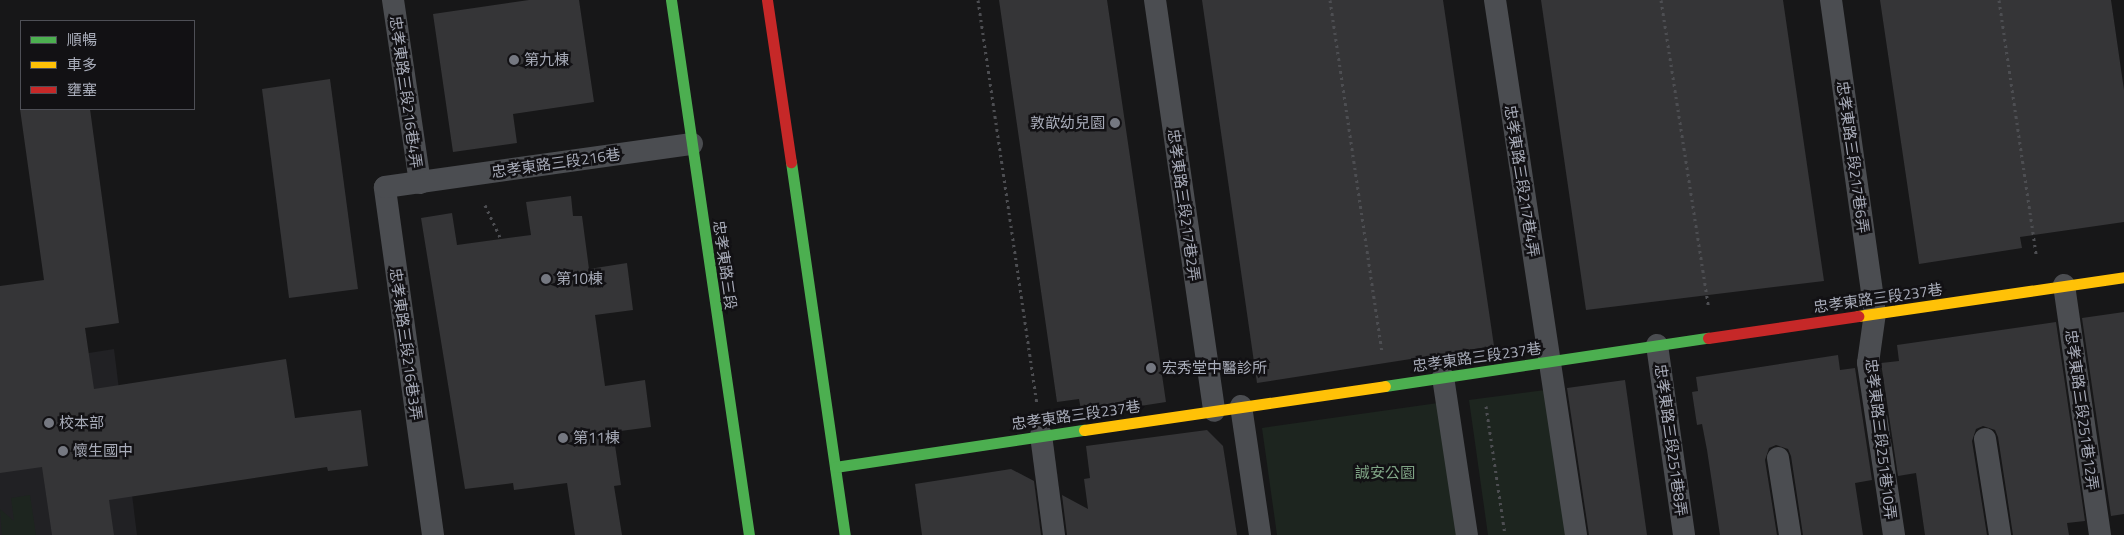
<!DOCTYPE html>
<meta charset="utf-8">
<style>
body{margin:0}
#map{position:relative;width:2124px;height:535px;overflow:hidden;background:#171718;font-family:"Titillium Web","Noto Sans TC",sans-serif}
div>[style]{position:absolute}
.built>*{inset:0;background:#212124}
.green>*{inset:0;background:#1d251f}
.building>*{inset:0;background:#353537}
.path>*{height:3px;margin-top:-1.5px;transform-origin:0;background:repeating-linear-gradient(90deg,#4d4e52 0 2.5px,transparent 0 6.5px)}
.lane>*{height:22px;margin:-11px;padding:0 11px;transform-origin:11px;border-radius:11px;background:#4b4d51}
.fast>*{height:11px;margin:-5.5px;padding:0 5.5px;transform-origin:5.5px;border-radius:5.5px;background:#4caf50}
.slow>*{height:11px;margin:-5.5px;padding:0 5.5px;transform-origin:5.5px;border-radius:5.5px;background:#ffc107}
.jam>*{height:11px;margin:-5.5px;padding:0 5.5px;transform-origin:5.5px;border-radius:5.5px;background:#c62828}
.dots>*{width:14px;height:14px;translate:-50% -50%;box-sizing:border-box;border:2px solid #121114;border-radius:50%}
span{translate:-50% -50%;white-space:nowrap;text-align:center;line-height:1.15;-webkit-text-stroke:5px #121114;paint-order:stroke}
.poi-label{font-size:15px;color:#a8acb9}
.left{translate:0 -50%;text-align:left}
.right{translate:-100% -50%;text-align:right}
.street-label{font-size:15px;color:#a8acb9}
.park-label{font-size:15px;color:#7fa485}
.legend{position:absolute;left:20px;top:20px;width:175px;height:90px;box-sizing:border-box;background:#121114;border:1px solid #4e4f56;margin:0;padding:6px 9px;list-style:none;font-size:15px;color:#a8acb9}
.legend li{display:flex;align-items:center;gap:10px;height:25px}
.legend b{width:25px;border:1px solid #4e4f56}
</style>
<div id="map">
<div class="built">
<div style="clip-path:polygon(114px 349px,137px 535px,0 535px,0 367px)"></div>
</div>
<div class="green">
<div style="clip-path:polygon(1553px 389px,1573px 535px,1488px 535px,1469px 400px)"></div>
<div style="clip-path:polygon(1438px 403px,1457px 535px,1277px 535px,1262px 428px)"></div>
<div style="clip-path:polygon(30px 495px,36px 535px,2px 535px,0 509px,14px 521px,11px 498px)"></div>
</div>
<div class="building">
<div style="clip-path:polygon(529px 0,579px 0,594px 102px,513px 114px,517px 143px,453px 152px,433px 14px)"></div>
<div style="clip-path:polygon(999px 0,1107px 0,1166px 402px,1082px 415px,1079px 399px,1057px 402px)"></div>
<div style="clip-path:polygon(1202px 0,1443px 0,1494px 346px,1257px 383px)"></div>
<div style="clip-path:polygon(1541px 0,1783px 0,1824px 281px,1586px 310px)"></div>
<div style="clip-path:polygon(1880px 0,2111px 0,2124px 90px,2124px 222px,2020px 237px,2022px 248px,1919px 264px)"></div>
<div style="clip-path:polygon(330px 79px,358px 289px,289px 298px,262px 89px)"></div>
<div style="clip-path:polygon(20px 109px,90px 109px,119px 323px,85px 328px,94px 389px,286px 359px,295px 418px,361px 410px,368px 466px,328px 471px,327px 467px,109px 500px,114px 535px,52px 535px,42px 467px,0 473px,0 286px,44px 280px)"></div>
<div style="clip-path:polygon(571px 196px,573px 216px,582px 216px,589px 269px,627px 263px,633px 310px,595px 315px,605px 386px,645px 380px,651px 427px,613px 432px,621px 485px,614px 486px,622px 535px,575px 535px,567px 483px,514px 490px,513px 483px,465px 489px,421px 218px,452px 213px,457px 245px,531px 235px,526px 202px)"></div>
<div style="clip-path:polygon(2124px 312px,2124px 514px,2111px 516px,2082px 318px)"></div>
<div style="clip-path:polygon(2056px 322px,2085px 521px,2067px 523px,2069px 535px,2013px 535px,1998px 437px,1995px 430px,1983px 426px,1976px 429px,1972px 441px,1987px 535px,1925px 535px,1916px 473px,1898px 476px,1881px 363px,1899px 361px,1897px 345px)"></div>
<div style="clip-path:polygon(1838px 355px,1840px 370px,1855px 368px,1872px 480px,1855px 483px,1863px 535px,1803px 535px,1791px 456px,1788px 449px,1776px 445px,1769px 448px,1765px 460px,1777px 535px,1720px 535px,1707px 450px,1702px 424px,1697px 425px,1692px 392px,1698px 391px,1696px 377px)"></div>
<div style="clip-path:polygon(1625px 380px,1647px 535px,1589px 535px,1567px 388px)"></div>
<div style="clip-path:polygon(1207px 430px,1223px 446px,1237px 535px,1067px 535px,1062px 495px,1088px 509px,1084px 479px,1090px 478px,1086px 446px)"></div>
<div style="clip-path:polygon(1011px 469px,1034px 481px,1041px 535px,922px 535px,915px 484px)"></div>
</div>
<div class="path">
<div style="left:978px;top:0;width:407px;rotate:81.7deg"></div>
<div style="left:1330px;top:0;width:355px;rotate:81.6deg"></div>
<div style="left:1661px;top:0;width:309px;rotate:81.2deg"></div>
<div style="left:1999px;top:0;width:257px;rotate:81.7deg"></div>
<div style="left:485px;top:205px;width:38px;rotate:65deg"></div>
<div style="left:1486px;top:406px;width:130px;rotate:81.6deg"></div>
</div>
<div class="lane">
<div style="left:393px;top:0;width:185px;rotate:81.6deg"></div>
<div style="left:1155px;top:0;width:415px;rotate:81.8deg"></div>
<div style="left:1495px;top:0;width:541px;rotate:81.39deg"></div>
<div style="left:1831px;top:0;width:316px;rotate:82deg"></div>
<div style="left:1875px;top:313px;width:50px;rotate:98deg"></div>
<div style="left:1868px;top:363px;width:174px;rotate:81.4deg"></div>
<div style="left:2064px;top:285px;width:253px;rotate:81.8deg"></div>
<div style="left:1657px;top:345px;width:192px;rotate:81.9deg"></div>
<div style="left:1443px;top:377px;width:160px;rotate:81.4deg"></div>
<div style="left:1241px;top:406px;width:130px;rotate:81.6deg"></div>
<div style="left:1041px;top:435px;width:101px;rotate:82.6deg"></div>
<div style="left:1985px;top:439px;width:97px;rotate:81.1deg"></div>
<div style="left:1778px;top:458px;width:78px;rotate:81.1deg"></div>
<div style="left:433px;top:535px;width:351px;rotate:-97.9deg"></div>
<div style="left:385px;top:187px;width:310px;rotate:-8deg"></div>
</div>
<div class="fast">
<div style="left:671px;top:0;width:541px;rotate:81.71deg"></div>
<div style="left:791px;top:162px;width:377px;rotate:81.8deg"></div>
<div style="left:1385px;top:386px;width:327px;rotate:-8.5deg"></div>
<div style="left:835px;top:467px;width:252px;rotate:-8.5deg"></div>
</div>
<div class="slow">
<div style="left:1858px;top:316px;width:269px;rotate:-8.3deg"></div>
<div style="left:1084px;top:430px;width:304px;rotate:-8.3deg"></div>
</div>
<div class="jam">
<div style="left:767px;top:0;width:164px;rotate:81.6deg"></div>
<div style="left:1708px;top:338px;width:152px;rotate:-8.3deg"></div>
</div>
<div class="dots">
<div style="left:514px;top:60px;background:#757881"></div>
<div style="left:1115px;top:123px;background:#757881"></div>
<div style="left:546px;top:279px;background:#757881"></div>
<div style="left:1151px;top:368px;background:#757881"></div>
<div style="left:49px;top:423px;background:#757881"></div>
<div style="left:563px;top:438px;background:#757881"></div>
<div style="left:63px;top:451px;background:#757881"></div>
</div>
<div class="poi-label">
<span class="left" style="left:524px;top:60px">第九棟</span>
<span class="right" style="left:1105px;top:123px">敦歆幼兒園</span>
<span class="left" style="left:556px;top:279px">第10棟</span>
<span class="left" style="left:1162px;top:368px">宏秀堂中醫診所</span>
<span class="left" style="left:59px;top:423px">校本部</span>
<span class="left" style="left:573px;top:438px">第11棟</span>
<span class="left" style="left:73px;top:451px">懷生國中</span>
</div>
<div class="street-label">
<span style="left:406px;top:92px;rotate:82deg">忠孝東路三段216巷4弄</span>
<span style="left:1853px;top:157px;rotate:82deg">忠孝東路三段217巷6弄</span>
<span style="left:556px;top:163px;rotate:-8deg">忠孝東路三段216巷</span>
<span style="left:1522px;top:181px;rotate:81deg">忠孝東路三段217巷4弄</span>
<span style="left:1184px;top:205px;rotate:82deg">忠孝東路三段217巷2弄</span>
<span style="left:725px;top:265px;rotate:82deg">忠孝東路三段</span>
<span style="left:1878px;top:298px;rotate:-8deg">忠孝東路三段237巷</span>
<span style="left:406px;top:344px;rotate:82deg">忠孝東路三段216巷3弄</span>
<span style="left:1477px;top:357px;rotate:-8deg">忠孝東路三段237巷</span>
<span style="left:2082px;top:410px;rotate:82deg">忠孝東路三段251巷12弄</span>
<span style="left:1076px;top:415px;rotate:-8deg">忠孝東路三段237巷</span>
<span style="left:1881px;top:439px;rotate:83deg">忠孝東路三段251巷10弄</span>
<span style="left:1671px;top:440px;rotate:82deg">忠孝東路三段251巷8弄</span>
</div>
<div class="park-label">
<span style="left:1385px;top:473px">誠安公園</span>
</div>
<ul class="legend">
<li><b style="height:6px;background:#4caf50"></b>順暢</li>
<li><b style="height:6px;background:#ffc107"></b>車多</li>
<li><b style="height:6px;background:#c62828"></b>壅塞</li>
</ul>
</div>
